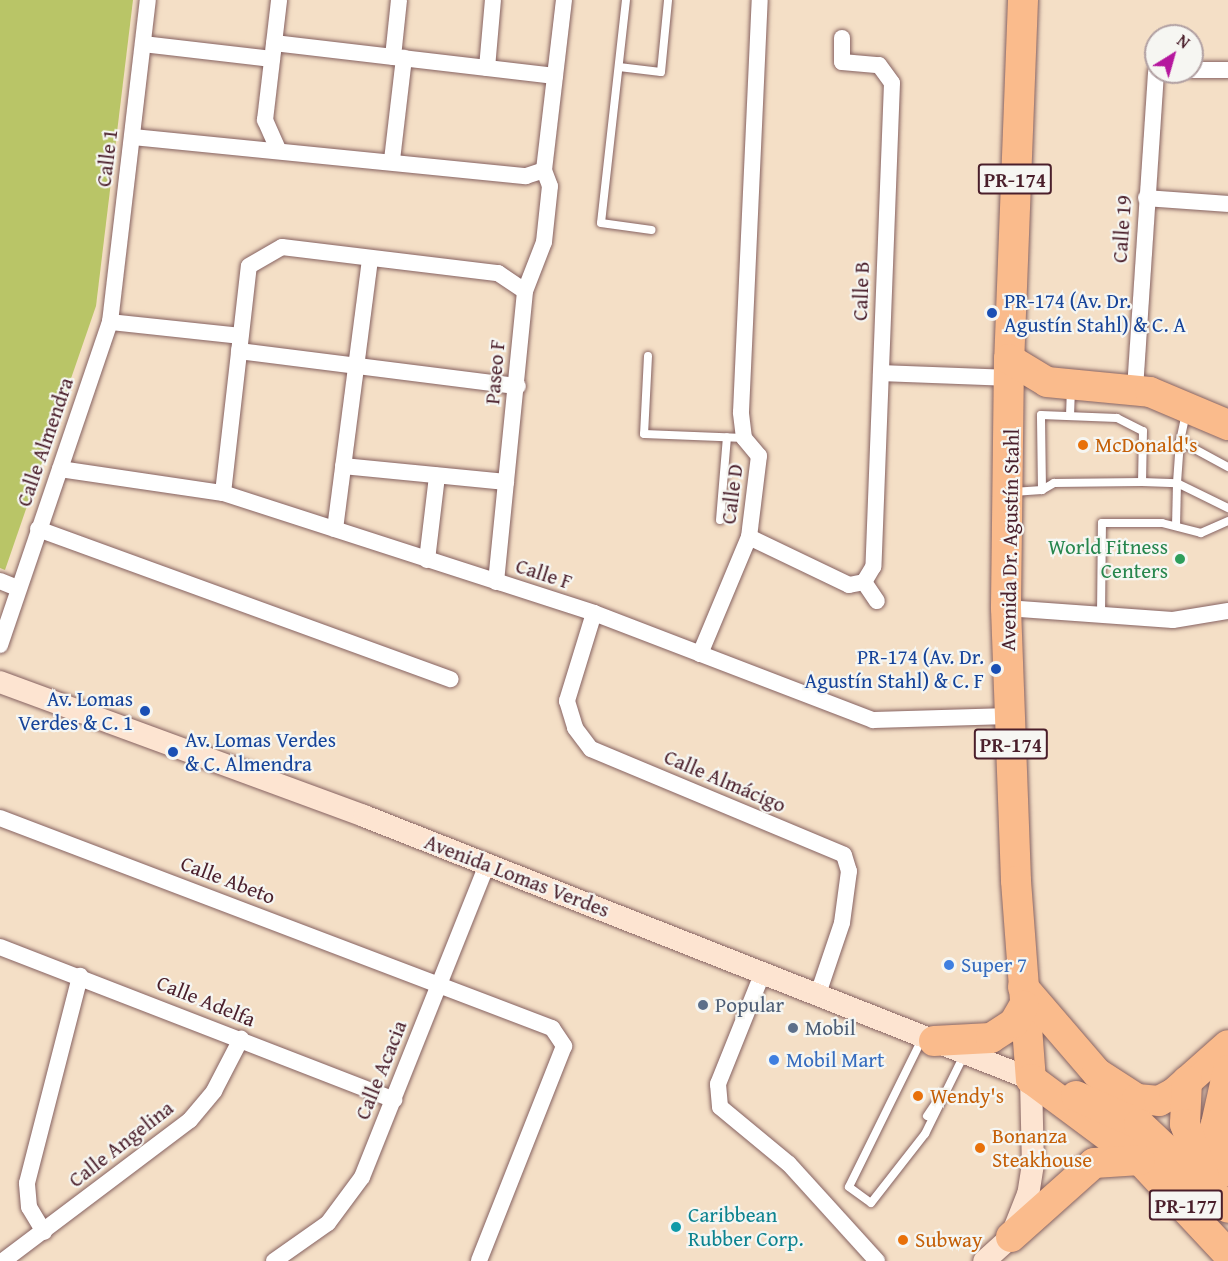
<!DOCTYPE html>
<meta charset="utf-8">
<style>
body{margin:0}
#map{position:relative;width:1228px;height:1261px;overflow:hidden;background:#f4dfc6;font-family:"Gentium Book Plus",serif}
div>[style]{position:absolute}
.green>*{inset:0;background:#b9c567}
.roads{filter:drop-shadow(0 0 2px #866261) drop-shadow(0 0 2px #866261)}
.lane>*{height:8px;margin:-4px;padding:0 4px;transform-origin:4px;border-radius:4px;background:#fff}
.street>*{height:16px;margin:-8px;padding:0 8px;transform-origin:8px;border-radius:8px;background:#fff}
.secondary>*{height:22px;margin:-11px;padding:0 11px;transform-origin:11px;border-radius:11px;background:#fde4d1}
.highway>*{height:30px;margin:-15px;padding:0 15px;transform-origin:15px;border-radius:15px;background:#fabb8c}
.dots>*{width:16px;height:16px;translate:-50% -50%;box-sizing:border-box;border:3px solid #f6f6f2;border-radius:50%}
span{translate:-50% -50%;white-space:nowrap;text-align:center;line-height:1.15;-webkit-text-stroke:4.5px #f6f6f2;paint-order:stroke}
.shield-label span{padding:2px 4px;background:#f6f6f2;border:2px solid;border-radius:4px;-webkit-text-stroke-width:0}
.shield-label{font-size:20px;color:#4a1f2b;font-weight:700}
.street-label{font-size:21px;color:#4a1f2b}
.transit-label{font-size:21px;color:#164399}
.left{translate:0 -50%;text-align:left}
.right{translate:-100% -50%;text-align:right}
.food-label{font-size:21px;color:#c56008}
.leisure-label{font-size:21px;color:#27864d}
.shop-label{font-size:21px;color:#366cbe}
.service-label{font-size:21px;color:#4e5e75}
.culture-label{font-size:21px;color:#0d838f}
.north{position:absolute;left:1144px;top:24px;width:60px;height:60px;box-sizing:border-box;background:#f6f6f2;border:2px solid #b1a0a2;border-radius:50%;rotate:37deg;font-size:16px;font-weight:700;line-height:24px;text-align:center;color:#4a1f2b}
.north::after{content:'';display:block;margin:auto;width:21px;height:27px;background:#b5179e;clip-path:polygon(50% 0,100% 100%,50% 72%,0 100%)}
</style>
<div id="map">
<div class="green">
<div style="clip-path:polygon(0 0,133px 0,96px 306px,5px 570px,0 568px)"></div>
</div>
<div class="roads">
<div class="lane">
<div style="left:626px;top:0;width:224px;rotate:96.4deg"></div>
<div style="left:601px;top:223px;width:51px;rotate:7.8deg"></div>
<div style="left:619px;top:67px;width:42px;rotate:6.8deg"></div>
<div style="left:661px;top:72px;width:72px;rotate:-84.4deg"></div>
<div style="left:648px;top:356px;width:78px;rotate:92.9deg"></div>
<div style="left:644px;top:434px;width:100px;rotate:2.3deg"></div>
<div style="left:1186px;top:413px;width:29px;rotate:102deg"></div>
<div style="left:1180px;top:441px;width:55px;rotate:28.4deg"></div>
<div style="left:1070px;top:416px;width:26px;rotate:-88deg"></div>
<div style="left:1180px;top:441px;width:42px;rotate:94.1deg"></div>
<div style="left:1177px;top:483px;width:57px;rotate:26.1deg"></div>
<div style="left:1142px;top:482px;width:35px;rotate:2deg"></div>
<div style="left:1177px;top:483px;width:43px;rotate:91.3deg"></div>
<div style="left:1013px;top:492px;width:29px;rotate:-4deg"></div>
<div style="left:1042px;top:490px;width:75px;rotate:-90.8deg"></div>
<div style="left:1041px;top:415px;width:76px;rotate:2.3deg"></div>
<div style="left:1117px;top:418px;width:29px;rotate:27deg"></div>
<div style="left:1143px;top:431px;width:51px;rotate:91.1deg"></div>
<div style="left:1142px;top:482px;width:88px;rotate:179.3deg"></div>
<div style="left:1054px;top:483px;width:14px;rotate:150deg"></div>
<div style="left:720px;top:520px;width:83px;rotate:-85.2deg"></div>
<div style="left:1101px;top:615px;width:92px;rotate:-89.4deg"></div>
<div style="left:1102px;top:523px;width:60px"></div>
<div style="left:1162px;top:523px;width:40px;rotate:14.4deg"></div>
<div style="left:1201px;top:533px;width:30px;rotate:-24deg"></div>
<div style="left:923px;top:1037px;width:167px;rotate:116.3deg"></div>
<div style="left:849px;top:1187px;width:27px;rotate:36deg"></div>
<div style="left:871px;top:1203px;width:88px;rotate:-52deg"></div>
<div style="left:925px;top:1134px;width:90px;rotate:-63.7deg"></div>
<div style="left:927px;top:1116px;width:23px;rotate:-56deg"></div>
</div>
<div class="street">
<div style="left:842px;top:38px;width:24px;rotate:90deg"></div>
<div style="left:842px;top:62px;width:37px;rotate:5deg"></div>
<div style="left:879px;top:65px;width:22px;rotate:54deg"></div>
<div style="left:892px;top:83px;width:484px;rotate:92.2deg"></div>
<div style="left:873px;top:567px;width:17px;rotate:121deg"></div>
<div style="left:274px;top:43px;width:283px;rotate:6.7deg"></div>
<div style="left:143px;top:44px;width:130px;rotate:6.6deg"></div>
<div style="left:393px;top:57px;width:57px;rotate:-84deg"></div>
<div style="left:487px;top:68px;width:68px;rotate:-85deg"></div>
<div style="left:1192px;top:70px;width:36px"></div>
<div style="left:133px;top:137px;width:395px;rotate:5.7deg"></div>
<div style="left:526px;top:176px;width:19px;rotate:-18deg"></div>
<div style="left:277px;top:147px;width:30px;rotate:-114deg"></div>
<div style="left:265px;top:120px;width:121px;rotate:-83.3deg"></div>
<div style="left:392px;top:160px;width:103px;rotate:-83.3deg"></div>
<div style="left:1146px;top:198px;width:82px;rotate:4.2deg"></div>
<div style="left:110px;top:322px;width:131px;rotate:6.1deg"></div>
<div style="left:239px;top:351px;width:281px;rotate:7.2deg"></div>
<div style="left:881px;top:373px;width:129px;rotate:2.2deg"></div>
<div style="left:1135px;top:389px;width:318px;rotate:-86.2deg"></div>
<div style="left:343px;top:466px;width:164px;rotate:5.6deg"></div>
<div style="left:60px;top:469px;width:165px;rotate:8.4deg"></div>
<div style="left:223px;top:493px;width:390px;rotate:17.9deg"></div>
<div style="left:594px;top:613px;width:299px;rotate:21deg"></div>
<div style="left:873px;top:720px;width:137px;rotate:-1.7deg"></div>
<div style="left:223px;top:493px;width:228px;rotate:-83.5deg"></div>
<div style="left:249px;top:266px;width:38px;rotate:-30deg"></div>
<div style="left:282px;top:247px;width:218px;rotate:6.9deg"></div>
<div style="left:498px;top:273px;width:32px;rotate:34deg"></div>
<div style="left:38px;top:529px;width:439px;rotate:20deg"></div>
<div style="left:335px;top:529px;width:272px;rotate:-82.6deg"></div>
<div style="left:749px;top:537px;width:111px;rotate:25.6deg"></div>
<div style="left:849px;top:585px;width:15px;rotate:-11deg"></div>
<div style="left:427px;top:560px;width:85px;rotate:-83.2deg"></div>
<div style="left:0;top:581px;width:18px;rotate:22deg"></div>
<div style="left:496px;top:582px;width:292px;rotate:-84.3deg"></div>
<div style="left:525px;top:291px;width:53px;rotate:-68.8deg"></div>
<div style="left:544px;top:242px;width:56px;rotate:-83.9deg"></div>
<div style="left:550px;top:186px;width:17px;rotate:-111deg"></div>
<div style="left:544px;top:170px;width:171px;rotate:-83.3deg"></div>
<div style="left:864px;top:582px;width:23px;rotate:56deg"></div>
<div style="left:1006px;top:608px;width:167px;rotate:4.1deg"></div>
<div style="left:1173px;top:620px;width:56px;rotate:-9.3deg"></div>
<div style="left:594px;top:613px;width:92px;rotate:107.1deg"></div>
<div style="left:567px;top:701px;width:28px;rotate:73deg"></div>
<div style="left:575px;top:728px;width:26px;rotate:53deg"></div>
<div style="left:591px;top:749px;width:274px;rotate:22.7deg"></div>
<div style="left:844px;top:855px;width:17px;rotate:73deg"></div>
<div style="left:849px;top:871px;width:52px;rotate:97.7deg"></div>
<div style="left:842px;top:923px;width:75px;rotate:108.7deg"></div>
<div style="left:0;top:645px;width:341px;rotate:-71.2deg"></div>
<div style="left:110px;top:322px;width:324px;rotate:-83.3deg"></div>
<div style="left:700px;top:654px;width:127px;rotate:-67.3deg"></div>
<div style="left:749px;top:537px;width:82px;rotate:-83deg"></div>
<div style="left:759px;top:456px;width:23px;rotate:-130deg"></div>
<div style="left:744px;top:438px;width:26px;rotate:-97deg"></div>
<div style="left:741px;top:412px;width:412px;rotate:-87.4deg"></div>
<div style="left:0;top:818px;width:591px;rotate:20.83deg"></div>
<div style="left:552px;top:1028px;width:22px;rotate:56deg"></div>
<div style="left:564px;top:1046px;width:231px;rotate:111.6deg"></div>
<div style="left:0;top:947px;width:423px;rotate:21.2deg"></div>
<div style="left:763px;top:972px;width:121px;rotate:111.9deg"></div>
<div style="left:718px;top:1084px;width:23px;rotate:85deg"></div>
<div style="left:720px;top:1107px;width:89px;rotate:39.6deg"></div>
<div style="left:789px;top:1164px;width:131px;rotate:47.8deg"></div>
<div style="left:44px;top:1232px;width:29px;rotate:-121deg"></div>
<div style="left:29px;top:1207px;width:24px;rotate:-95deg"></div>
<div style="left:27px;top:1183px;width:214px;rotate:-75.6deg"></div>
<div style="left:3px;top:1261px;width:234px;rotate:-37deg"></div>
<div style="left:190px;top:1120px;width:38px;rotate:-50deg"></div>
<div style="left:214px;top:1091px;width:59px;rotate:-62.6deg"></div>
<div style="left:274px;top:1261px;width:66px;rotate:-35.1deg"></div>
<div style="left:328px;top:1223px;width:57px;rotate:-53.5deg"></div>
<div style="left:362px;top:1177px;width:337px;rotate:-68.2deg"></div>
</div>
<div class="secondary">
<div style="left:0;top:682px;width:388px;rotate:20.2deg"></div>
<div style="left:364px;top:816px;width:717px;rotate:21.52deg"></div>
<div style="left:1031px;top:1079px;width:85px;rotate:88.7deg"></div>
<div style="left:1033px;top:1164px;width:30px;rotate:99deg"></div>
<div style="left:1028px;top:1194px;width:46px;rotate:111.6deg"></div>
<div style="left:1011px;top:1237px;width:36px;rotate:138deg"></div>
</div>
<div class="highway">
<div style="left:1023px;top:0;width:359px;rotate:92.2deg"></div>
<div style="left:1009px;top:359px;width:249px;rotate:90.7deg"></div>
<div style="left:1006px;top:608px;width:273px;rotate:87.9deg"></div>
<div style="left:1016px;top:881px;width:199px;rotate:85.7deg"></div>
<div style="left:1009px;top:359px;width:44px;rotate:31.2deg"></div>
<div style="left:1047px;top:382px;width:103px;rotate:5.5deg"></div>
<div style="left:1150px;top:392px;width:85px;rotate:22.9deg"></div>
<div style="left:1023px;top:987px;width:113px;rotate:49.3deg"></div>
<div style="left:1097px;top:1073px;width:48px;rotate:33deg"></div>
<div style="left:1137px;top:1099px;width:22px;rotate:5deg"></div>
<div style="left:1159px;top:1101px;width:17px;rotate:-28deg"></div>
<div style="left:1174px;top:1093px;width:72px;rotate:-41.6deg"></div>
<div style="left:934px;top:1041px;width:57px;rotate:-3deg"></div>
<div style="left:991px;top:1038px;width:27px;rotate:-33deg"></div>
<div style="left:1014px;top:1023px;width:20px;rotate:-60deg"></div>
<div style="left:1228px;top:1070px;width:55px;rotate:102.5deg"></div>
<div style="left:1216px;top:1124px;width:49px;rotate:76deg"></div>
<div style="left:1031px;top:1079px;width:136px;rotate:36.6deg"></div>
<div style="left:1140px;top:1160px;width:129px;rotate:46.9deg"></div>
<div style="left:1187px;top:1081px;width:43px;rotate:92.7deg"></div>
<div style="left:1185px;top:1124px;width:56px;rotate:70.3deg"></div>
<div style="left:1076px;top:1096px;width:69px;rotate:24deg"></div>
<div style="left:1139px;top:1124px;width:122px;rotate:43.3deg"></div>
<div style="left:1011px;top:1237px;width:111px;rotate:-41.7deg"></div>
<div style="left:1094px;top:1163px;width:46px;rotate:-3.7deg"></div>
</div>
</div>
<div class="dots">
<div style="left:992px;top:313px;background:#1a4fb4"></div>
<div style="left:1083px;top:445px;background:#e8710a"></div>
<div style="left:1180px;top:559px;background:#2e9e5b"></div>
<div style="left:996px;top:669px;background:#1a4fb4"></div>
<div style="left:145px;top:711px;background:#1a4fb4"></div>
<div style="left:173px;top:752px;background:#1a4fb4"></div>
<div style="left:949px;top:965px;background:#3f7fe0"></div>
<div style="left:703px;top:1005px;background:#5c6f8a"></div>
<div style="left:793px;top:1028px;background:#5c6f8a"></div>
<div style="left:774px;top:1060px;background:#3f7fe0"></div>
<div style="left:918px;top:1096px;background:#e8710a"></div>
<div style="left:980px;top:1148px;background:#e8710a"></div>
<div style="left:676px;top:1227px;background:#0f9aa8"></div>
<div style="left:903px;top:1240px;background:#e8710a"></div>
</div>
<div class="shield-label">
<span style="left:1015px;top:179px">PR-174</span>
<span style="left:1011px;top:744px">PR-174</span>
<span style="left:1186px;top:1205px">PR-177</span>
</div>
<div class="street-label">
<span style="left:107px;top:158px;rotate:-83deg">Calle 1</span>
<span style="left:1122px;top:229px;rotate:-86deg">Calle 19</span>
<span style="left:861px;top:291px;rotate:-88deg">Calle B</span>
<span style="left:495px;top:372px;rotate:-85deg">Paseo F</span>
<span style="left:45px;top:442px;rotate:-71deg">Calle Almendra</span>
<span style="left:732px;top:494px;rotate:-83deg">Calle D</span>
<span style="left:1010px;top:540px;rotate:-89deg">Avenida Dr. Agustín Stahl</span>
<span style="left:544px;top:574px;rotate:18deg">Calle F</span>
<span style="left:725px;top:781px;rotate:23deg">Calle Almácigo</span>
<span style="left:517px;top:876px;rotate:21deg">Avenida Lomas Verdes</span>
<span style="left:228px;top:880px;rotate:21deg">Calle Abeto</span>
<span style="left:206px;top:1001px;rotate:22deg">Calle Adelfa</span>
<span style="left:381px;top:1070px;rotate:-68deg">Calle Acacia</span>
<span style="left:121px;top:1144px;rotate:-38deg">Calle Angelina</span>
</div>
<div class="transit-label">
<span class="left" style="left:1004px;top:313px">PR-174 (Av. Dr.<br>Agustín Stahl) &amp; C. A</span>
<span class="right" style="left:984px;top:669px">PR-174 (Av. Dr.<br>Agustín Stahl) &amp; C. F</span>
<span class="right" style="left:133px;top:711px">Av. Lomas<br>Verdes &amp; C. 1</span>
<span class="left" style="left:185px;top:752px">Av. Lomas Verdes<br>&amp; C. Almendra</span>
</div>
<div class="food-label">
<span class="left" style="left:1095px;top:445px">McDonald's</span>
<span class="left" style="left:930px;top:1096px">Wendy's</span>
<span class="left" style="left:992px;top:1148px">Bonanza<br>Steakhouse</span>
<span class="left" style="left:915px;top:1240px">Subway</span>
</div>
<div class="leisure-label">
<span class="right" style="left:1168px;top:559px">World Fitness<br>Centers</span>
</div>
<div class="shop-label">
<span class="left" style="left:961px;top:965px">Super 7</span>
<span class="left" style="left:786px;top:1060px">Mobil Mart</span>
</div>
<div class="service-label">
<span class="left" style="left:715px;top:1005px">Popular</span>
<span class="left" style="left:805px;top:1028px">Mobil</span>
</div>
<div class="culture-label">
<span class="left" style="left:688px;top:1227px">Caribbean<br>Rubber Corp.</span>
</div>
<div class="north">N</div>
</div>
